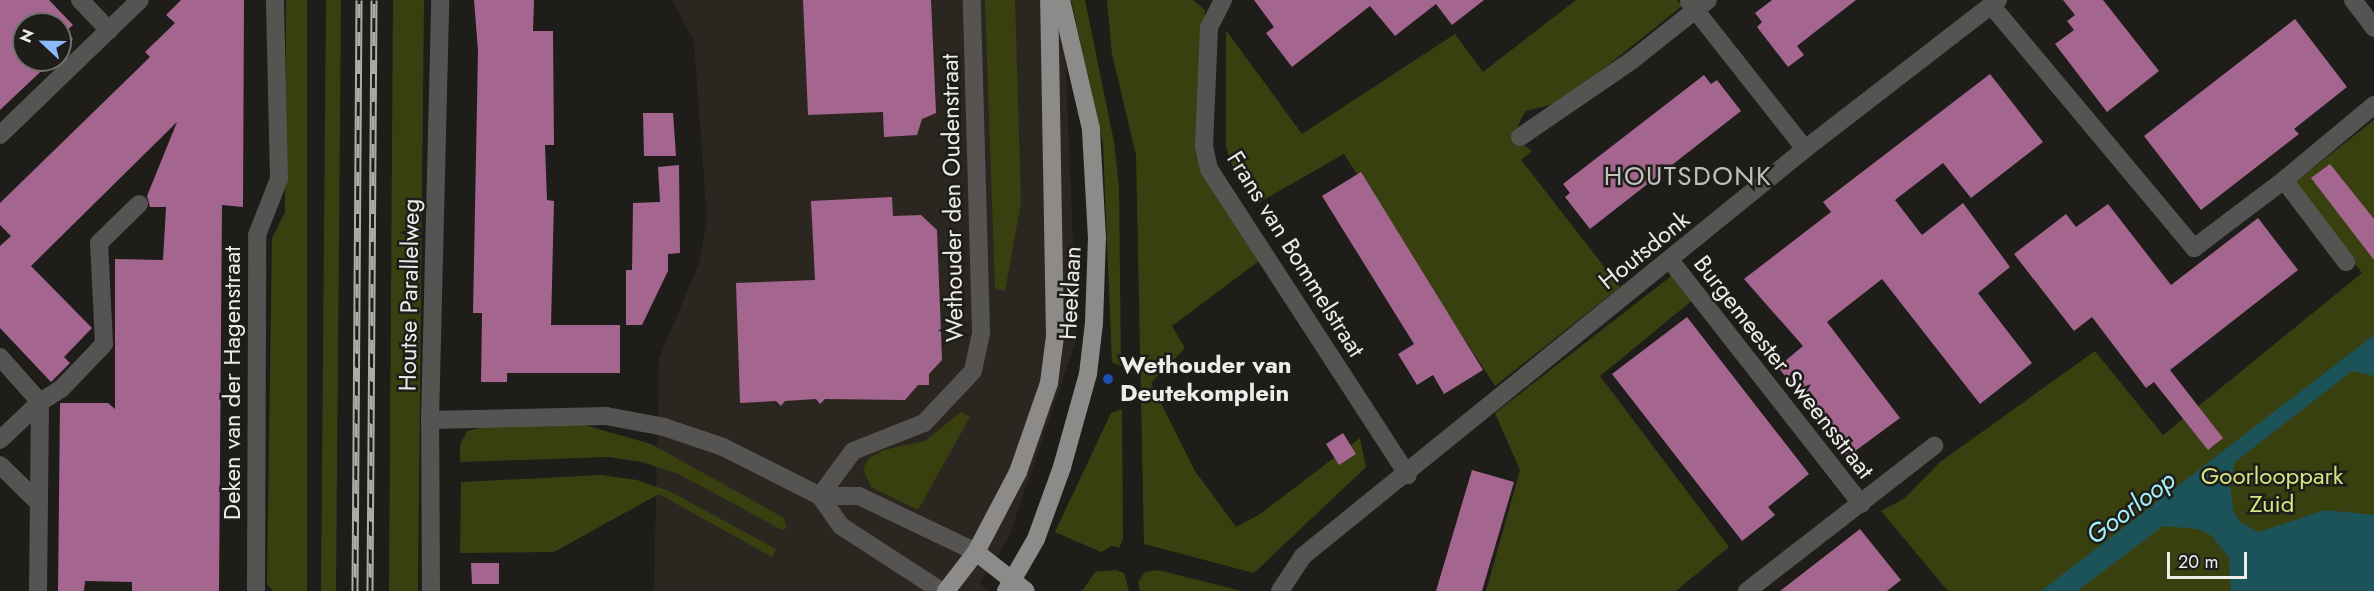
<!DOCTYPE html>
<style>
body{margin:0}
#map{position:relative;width:2374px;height:591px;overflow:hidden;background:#1e1d1a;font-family:Jost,sans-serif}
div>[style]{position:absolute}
.built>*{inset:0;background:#2b2720}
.green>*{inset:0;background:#394010}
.water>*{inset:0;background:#1c5359}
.building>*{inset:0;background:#a4668e}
.minor>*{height:18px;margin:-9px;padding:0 9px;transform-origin:9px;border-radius:9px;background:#555453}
.major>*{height:18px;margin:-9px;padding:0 9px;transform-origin:9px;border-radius:9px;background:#8d8b89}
.rail>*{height:7px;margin-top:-3.5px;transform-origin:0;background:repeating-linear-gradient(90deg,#1e1d1a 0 14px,#acacaa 0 28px);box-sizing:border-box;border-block:2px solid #acacaa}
.dots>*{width:16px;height:16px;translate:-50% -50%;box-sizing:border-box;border:3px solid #1e1d1a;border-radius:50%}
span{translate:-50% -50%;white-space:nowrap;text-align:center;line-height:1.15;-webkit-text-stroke:5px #1e1d1a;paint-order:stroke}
.street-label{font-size:24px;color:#ececea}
.poi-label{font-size:24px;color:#ececea;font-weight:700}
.left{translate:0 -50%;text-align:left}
.park-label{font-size:24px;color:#d4e682}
.neighbourhood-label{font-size:26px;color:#c2c0bd;letter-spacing:1.5px}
.water-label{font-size:26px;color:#a4f0f9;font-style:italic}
.north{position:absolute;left:12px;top:12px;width:60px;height:60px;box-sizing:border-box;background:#1e1d1a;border:2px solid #70706d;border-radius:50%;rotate:292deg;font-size:16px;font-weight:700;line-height:24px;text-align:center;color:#ececea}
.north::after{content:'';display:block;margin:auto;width:21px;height:27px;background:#8cb9fc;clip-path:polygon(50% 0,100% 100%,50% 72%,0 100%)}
.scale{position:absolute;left:2167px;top:552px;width:80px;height:27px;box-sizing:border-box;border:3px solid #ececea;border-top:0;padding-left:8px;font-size:18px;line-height:21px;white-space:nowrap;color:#ececea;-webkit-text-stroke:4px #1e1d1a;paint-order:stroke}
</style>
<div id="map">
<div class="built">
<div style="clip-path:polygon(672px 0,1063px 0,1077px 337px,1009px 537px,980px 583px,988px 591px,654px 591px,659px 359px,699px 263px,707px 221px,694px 41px)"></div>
</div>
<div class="green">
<div style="clip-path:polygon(286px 0,307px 0,307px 591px,273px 591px,267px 584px,272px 238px,285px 212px)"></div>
<div style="clip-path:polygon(326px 0,341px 0,336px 591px,321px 591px)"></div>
<div style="clip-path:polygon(393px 0,424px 0,418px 591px,389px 591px)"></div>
<div style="clip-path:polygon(985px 0,1015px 0,1021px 203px,1005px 291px,995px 288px)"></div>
<div style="clip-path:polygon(1071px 0,1085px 0,1114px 142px,1119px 186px,1121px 366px,1112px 362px,1103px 144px)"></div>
<div style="clip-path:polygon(1107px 0,1193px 0,1205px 10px,1200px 141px,1267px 255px,1172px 326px,1185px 348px,1151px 383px,1195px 471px,1236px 527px,1260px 514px,1360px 438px,1366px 467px,1254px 573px,1144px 544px,1136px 155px,1112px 54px)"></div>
<div style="clip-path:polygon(1576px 0,1677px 0,1682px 6px,1562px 102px,1526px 111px,1521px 119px,1516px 133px,1521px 143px,1532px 151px,1521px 160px,1620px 287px,1495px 386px,1344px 154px,1258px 203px,1232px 165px,1226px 147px,1226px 30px,1302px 134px,1455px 34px,1483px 72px)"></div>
<div style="clip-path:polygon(2374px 120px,2374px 591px,1948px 591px,1881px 511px,1905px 498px,1940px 462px,2095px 351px,2163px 435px,2362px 273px,2294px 183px)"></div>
<div style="clip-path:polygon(1675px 273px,1694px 299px,1600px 376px,1729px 547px,1676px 591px,1486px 591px,1520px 470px,1495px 413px)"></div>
<div style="clip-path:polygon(1122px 409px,1123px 539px,1119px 548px,1112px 546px,1101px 552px,1055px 532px,1111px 413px)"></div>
<div style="clip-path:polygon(961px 412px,970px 417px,918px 510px,871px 487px,863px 469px,869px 458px,884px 450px,925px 441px)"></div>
<div style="clip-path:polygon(581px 424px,651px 444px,784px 518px,786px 528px,782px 530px,679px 474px,642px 462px,608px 457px,460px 462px,460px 445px,467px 431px,492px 425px)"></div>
<div style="clip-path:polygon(601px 475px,637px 480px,669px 491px,776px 549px,772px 557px,659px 494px,554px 552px,460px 553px,461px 482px)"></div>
<div style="clip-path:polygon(1116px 570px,1124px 573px,1129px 591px,1082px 591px,1095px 572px)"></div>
<div style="clip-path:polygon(1158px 570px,1238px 590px,1240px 591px,1140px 591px,1138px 582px,1145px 572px)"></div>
</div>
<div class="water">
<div style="clip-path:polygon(2374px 335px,2374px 376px,2352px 371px,2235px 462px,2230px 485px,2233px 510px,2240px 522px,2259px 532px,2325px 510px,2374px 515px,2374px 591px,2231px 591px,2229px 558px,2212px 536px,2198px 529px,2163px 526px,2077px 591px,2041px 591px)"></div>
</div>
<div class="building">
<div style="clip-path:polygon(0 0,49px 0,73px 25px,66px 31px,73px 39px,60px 52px,60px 24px,24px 24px,24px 60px,53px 60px,0 110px)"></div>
<div style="clip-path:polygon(181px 0,244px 0,243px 207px,222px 205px,219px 591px,132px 591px,132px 582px,85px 581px,84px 591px,58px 591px,60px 403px,108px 403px,115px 409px,115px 259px,163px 260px,166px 207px,150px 207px,147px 196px,177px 122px,31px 266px,92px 328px,64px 357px,70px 363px,51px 382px,0 328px,0 246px,11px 236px,0 225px,0 203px,150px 57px,145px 52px,175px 23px,166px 15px)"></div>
<div style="clip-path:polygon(474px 0,534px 0,533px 31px,553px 31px,554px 145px,545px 145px,547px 200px,554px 201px,551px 325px,620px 325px,620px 373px,507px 373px,507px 382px,481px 382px,482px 313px,473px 313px,478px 51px)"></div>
<div style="clip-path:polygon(803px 0,931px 0,936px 113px,922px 119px,917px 135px,884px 137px,883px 112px,808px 115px)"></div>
<div style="clip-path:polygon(1254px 0,1484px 0,1452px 25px,1436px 4px,1395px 36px,1370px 6px,1292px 67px,1266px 33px,1274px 27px)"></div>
<div style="clip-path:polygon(1772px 0,1856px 0,1797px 46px,1804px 55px,1788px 67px,1757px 27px,1762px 22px,1755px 13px)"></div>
<div style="clip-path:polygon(2063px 0,2103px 0,2159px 71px,2107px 112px,2055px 44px,2074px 30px,2067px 21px,2075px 15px)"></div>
<div style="clip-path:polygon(2295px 19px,2347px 87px,2294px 129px,2299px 134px,2201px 210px,2144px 136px)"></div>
<div style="clip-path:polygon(1990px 74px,2043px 142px,1971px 198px,1943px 163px,1895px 200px,1922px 235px,1963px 203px,2010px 267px,1978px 293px,2032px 363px,1980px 404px,1882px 279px,1827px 322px,1900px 418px,1847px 457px,1778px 367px,1803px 346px,1744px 279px,1831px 212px,1823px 202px)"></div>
<div style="clip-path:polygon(1704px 75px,1711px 84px,1717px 80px,1741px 111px,1590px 229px,1565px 197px,1570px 193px,1563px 184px)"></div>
<div style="clip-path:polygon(643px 113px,673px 113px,676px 156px,644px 156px)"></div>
<div style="clip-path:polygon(2330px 164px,2374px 219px,2374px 260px,2311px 178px)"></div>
<div style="clip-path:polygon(679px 165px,680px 253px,668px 254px,668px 271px,642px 325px,626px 325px,626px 270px,632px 270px,633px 203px,660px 202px,658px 167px)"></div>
<div style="clip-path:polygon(1361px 172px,1483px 370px,1444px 394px,1433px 375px,1417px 385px,1398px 354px,1414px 344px,1322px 196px)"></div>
<div style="clip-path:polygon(892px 197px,893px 216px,921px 215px,937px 230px,942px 360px,929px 374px,929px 385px,918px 385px,905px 400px,825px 399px,820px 404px,816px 399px,785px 401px,781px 406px,776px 401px,740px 403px,736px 283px,815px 280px,811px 201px)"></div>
<div style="clip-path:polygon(2108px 204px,2171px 285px,2258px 218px,2298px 270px,2170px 370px,2223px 438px,2208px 450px,2154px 382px,2146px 388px,2092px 317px,2074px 331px,2014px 254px,2066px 214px,2076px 227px)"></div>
<div style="clip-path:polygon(1687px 317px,1809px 474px,1768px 507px,1775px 515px,1742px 541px,1612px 374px)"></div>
<div style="clip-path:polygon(1343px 433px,1356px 454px,1339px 465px,1326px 444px)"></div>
<div style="clip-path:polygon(1472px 470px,1514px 482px,1482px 591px,1436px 591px)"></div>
<div style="clip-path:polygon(1860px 529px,1901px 580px,1887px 591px,1780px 591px)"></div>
<div style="clip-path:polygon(471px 563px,499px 563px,499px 584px,472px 584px)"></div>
</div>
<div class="minor">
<div style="left:80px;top:0;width:42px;rotate:46deg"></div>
<div style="left:1223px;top:0;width:30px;rotate:117deg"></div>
<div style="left:1209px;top:27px;width:119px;rotate:92.4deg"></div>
<div style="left:1204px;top:146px;width:24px;rotate:78deg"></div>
<div style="left:1209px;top:169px;width:365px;rotate:57deg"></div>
<div style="left:2353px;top:0;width:35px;rotate:53deg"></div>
<div style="left:1689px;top:2px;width:187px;rotate:51.7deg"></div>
<div style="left:1991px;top:5px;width:317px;rotate:50.1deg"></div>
<div style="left:2194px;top:248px;width:113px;rotate:-37.1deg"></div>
<div style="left:2284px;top:180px;width:103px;rotate:52.9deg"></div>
<div style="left:0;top:135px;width:194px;rotate:-44deg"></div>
<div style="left:1520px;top:137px;width:135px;rotate:-34.4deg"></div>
<div style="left:1631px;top:61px;width:98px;rotate:-38.4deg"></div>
<div style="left:2284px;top:180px;width:117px;rotate:-39.8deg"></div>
<div style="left:1670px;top:260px;width:310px;rotate:51.9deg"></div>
<div style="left:0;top:357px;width:60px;rotate:48.4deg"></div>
<div style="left:40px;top:402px;width:189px;rotate:90.6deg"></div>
<div style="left:430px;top:420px;width:176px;rotate:-1.3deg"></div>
<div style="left:606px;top:416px;width:59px;rotate:10.7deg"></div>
<div style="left:664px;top:427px;width:62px;rotate:18.7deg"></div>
<div style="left:723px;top:447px;width:109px;rotate:26.8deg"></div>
<div style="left:820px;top:496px;width:37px;rotate:55deg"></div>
<div style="left:841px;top:526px;width:119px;rotate:33deg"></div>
<div style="left:0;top:440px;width:55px;rotate:-43.5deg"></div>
<div style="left:40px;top:402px;width:25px;rotate:-32deg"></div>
<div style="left:61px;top:389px;width:62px;rotate:-46.3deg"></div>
<div style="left:104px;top:344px;width:101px;rotate:-92.8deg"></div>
<div style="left:99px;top:243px;width:56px;rotate:-44.3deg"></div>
<div style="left:0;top:465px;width:54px;rotate:44.3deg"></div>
<div style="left:820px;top:496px;width:56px;rotate:-53.7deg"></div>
<div style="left:853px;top:451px;width:76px;rotate:-21.5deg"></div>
<div style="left:924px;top:423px;width:71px;rotate:-46.7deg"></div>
<div style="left:973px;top:371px;width:40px;rotate:-78deg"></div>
<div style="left:981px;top:332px;width:332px;rotate:-91.6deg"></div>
<div style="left:820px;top:496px;width:39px"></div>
<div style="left:859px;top:496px;width:130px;rotate:25.6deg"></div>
<div style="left:256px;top:591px;width:356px;rotate:-89.8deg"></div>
<div style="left:257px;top:235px;width:60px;rotate:-68.6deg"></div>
<div style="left:279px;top:179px;width:179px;rotate:-91.3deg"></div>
<div style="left:431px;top:591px;width:171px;rotate:-90.3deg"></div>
<div style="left:430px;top:420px;width:420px;rotate:-88.6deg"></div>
<div style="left:1280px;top:591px;width:42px;rotate:-56.7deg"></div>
<div style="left:1303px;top:556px;width:646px;rotate:-39.03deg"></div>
<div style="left:1805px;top:149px;width:244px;rotate:-37.7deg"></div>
<div style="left:1747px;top:591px;width:237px;rotate:-37.8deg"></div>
</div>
<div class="major">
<div style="left:976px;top:552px;width:63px;rotate:38deg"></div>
<div style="left:946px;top:591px;width:49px;rotate:-52.4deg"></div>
<div style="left:976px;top:552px;width:90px;rotate:-62.3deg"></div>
<div style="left:1018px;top:472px;width:94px;rotate:-70.8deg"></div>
<div style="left:1049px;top:383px;width:47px;rotate:-82.7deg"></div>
<div style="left:1055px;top:336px;width:336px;rotate:-91deg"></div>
<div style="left:1006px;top:591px;width:60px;rotate:-60deg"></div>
<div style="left:1036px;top:539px;width:77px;rotate:-70.1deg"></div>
<div style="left:1062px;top:467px;width:97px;rotate:-74.4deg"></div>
<div style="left:1088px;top:374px;width:51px;rotate:-83.3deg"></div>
<div style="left:1094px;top:323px;width:85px;rotate:-88deg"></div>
<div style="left:1097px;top:238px;width:109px;rotate:-93.2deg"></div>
<div style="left:1091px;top:129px;width:132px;rotate:-103.1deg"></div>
</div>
<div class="rail">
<div style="left:355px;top:591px;width:591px;rotate:-89.61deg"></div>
<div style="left:370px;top:591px;width:591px;rotate:-89.61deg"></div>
</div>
<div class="dots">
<div style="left:1108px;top:379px;background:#1a4fb4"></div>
</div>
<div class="street-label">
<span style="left:952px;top:198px;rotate:-91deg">Wethouder den Oudenstraat</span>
<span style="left:1644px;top:250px;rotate:-39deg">Houtsdonk</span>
<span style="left:1296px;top:254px;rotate:58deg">Frans van Bommelstraat</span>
<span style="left:1070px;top:293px;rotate:-87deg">Heeklaan</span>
<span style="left:409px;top:295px;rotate:-89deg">Houtse Parallelweg</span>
<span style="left:1784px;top:367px;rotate:52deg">Burgemeester Sweensstraat</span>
<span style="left:232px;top:383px;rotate:-90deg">Deken van der Hagenstraat</span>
</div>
<div class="poi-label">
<span class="left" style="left:1120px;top:379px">Wethouder van<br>Deutekomplein</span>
</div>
<div class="park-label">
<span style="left:2272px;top:490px">Goorlooppark<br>Zuid</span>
</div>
<div class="neighbourhood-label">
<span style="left:1688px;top:177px">HOUTSDONK</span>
</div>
<div class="water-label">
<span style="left:2131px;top:508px;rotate:-37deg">Goorloop</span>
</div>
<div class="north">N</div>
<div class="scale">20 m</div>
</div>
